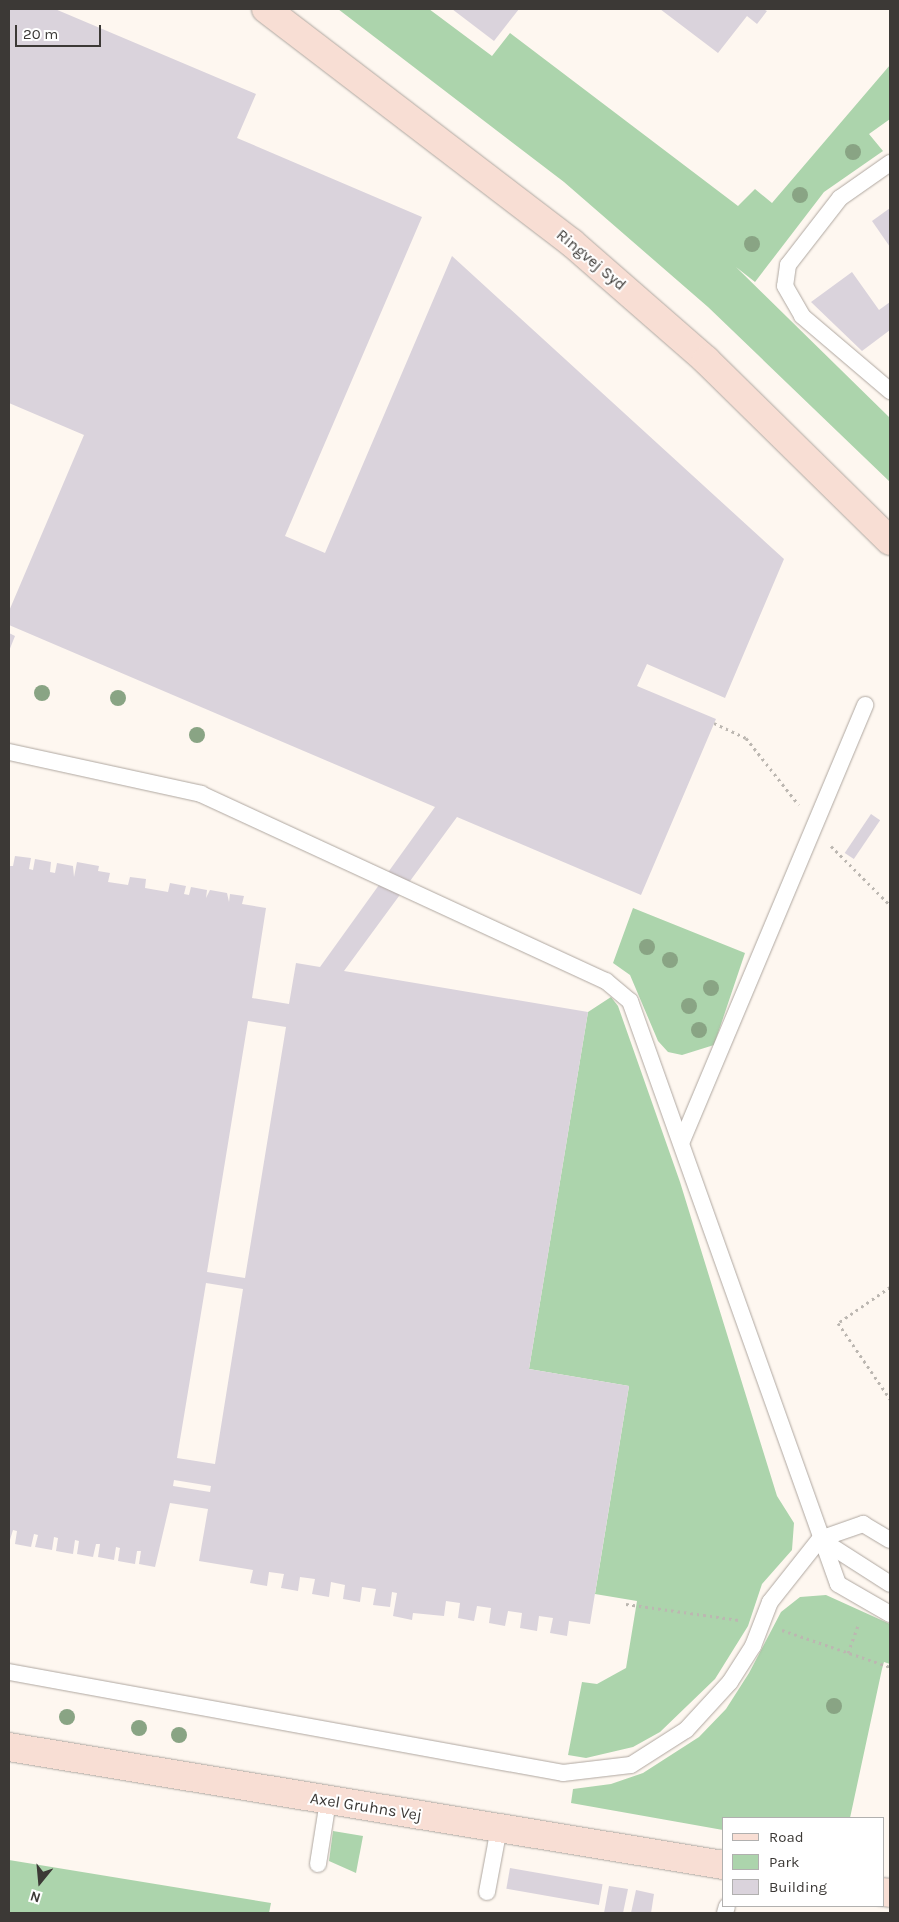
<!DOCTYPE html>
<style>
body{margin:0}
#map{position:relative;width:899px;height:1922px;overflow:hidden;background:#fef7f0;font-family:Karla,sans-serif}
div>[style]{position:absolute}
.green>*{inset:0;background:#acd4ac}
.building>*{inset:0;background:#dad3dc;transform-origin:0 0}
.path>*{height:3px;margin-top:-1.5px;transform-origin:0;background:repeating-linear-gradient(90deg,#bcb7b1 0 2.5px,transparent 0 6.5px)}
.roads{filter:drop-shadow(0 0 1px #afa7a0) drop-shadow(0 0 1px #afa7a0)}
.lane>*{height:16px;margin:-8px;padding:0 8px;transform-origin:8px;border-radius:8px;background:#fff}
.secondary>*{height:28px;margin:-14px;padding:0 14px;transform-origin:14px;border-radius:14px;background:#f8ded4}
.trees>*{width:16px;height:16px;margin:-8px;border-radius:50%;background:#89a484}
span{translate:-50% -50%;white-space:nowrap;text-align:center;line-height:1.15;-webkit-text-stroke:4px #fff;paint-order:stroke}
.street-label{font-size:16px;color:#3c3936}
.frame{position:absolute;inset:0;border:10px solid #3c3936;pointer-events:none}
.legend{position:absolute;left:722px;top:1817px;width:162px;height:90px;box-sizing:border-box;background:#fff;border:1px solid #b1b0af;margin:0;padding:6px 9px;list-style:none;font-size:15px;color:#3c3936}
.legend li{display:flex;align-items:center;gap:10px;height:25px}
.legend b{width:25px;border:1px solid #b1b0af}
.north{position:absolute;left:15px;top:1857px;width:50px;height:50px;-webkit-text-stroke:4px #fff;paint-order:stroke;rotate:197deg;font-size:14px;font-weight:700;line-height:20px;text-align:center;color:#3c3936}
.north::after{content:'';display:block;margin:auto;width:18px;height:22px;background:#3c3936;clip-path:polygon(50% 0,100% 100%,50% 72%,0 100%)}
.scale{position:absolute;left:15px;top:25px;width:86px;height:22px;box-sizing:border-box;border:2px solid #3c3936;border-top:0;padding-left:6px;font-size:15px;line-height:18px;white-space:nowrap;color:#3c3936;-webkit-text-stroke:4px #fff;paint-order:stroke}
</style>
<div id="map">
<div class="green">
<div style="clip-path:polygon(338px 9px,429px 9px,492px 56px,510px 33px,738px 206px,755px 189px,772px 203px,890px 65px,890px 119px,869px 134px,883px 151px,824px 192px,755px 282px,736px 267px,890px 418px,890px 482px,708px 307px,564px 182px)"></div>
<div style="clip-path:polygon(633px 908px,745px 953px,714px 1045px,682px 1055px,668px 1052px,658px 1041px,630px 975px,613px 963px)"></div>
<div style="clip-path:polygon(611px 997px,618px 1006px,680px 1182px,777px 1496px,794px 1523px,792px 1550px,762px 1584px,748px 1626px,715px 1679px,660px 1732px,633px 1747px,586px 1758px,568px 1755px,582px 1682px,597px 1684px,626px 1668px,637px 1601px,595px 1594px,629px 1386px,529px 1369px,588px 1012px)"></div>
<div style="clip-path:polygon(826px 1595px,890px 1624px,890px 1664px,884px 1662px,882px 1669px,850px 1818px,723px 1818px,723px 1830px,571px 1803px,573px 1789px,611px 1784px,643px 1773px,699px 1737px,726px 1709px,749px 1673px,781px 1612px,800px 1597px)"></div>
<div style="clip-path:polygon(333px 1831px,363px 1836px,356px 1873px,329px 1861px)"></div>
<div style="clip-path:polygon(9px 1860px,271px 1903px,269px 1913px,9px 1913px)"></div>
</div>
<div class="building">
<div style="clip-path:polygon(evenodd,9px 9px,55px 9px,256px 94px,237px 138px,422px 217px,285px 536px,325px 553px,452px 256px,784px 559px,725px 698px,647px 664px,637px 686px,716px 719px,641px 895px,457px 817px,344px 971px,588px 1012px,529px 1369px,629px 1386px,590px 1624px,569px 1621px,567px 1636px,550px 1633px,553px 1618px,539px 1616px,537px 1631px,520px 1628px,522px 1613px,508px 1611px,505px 1626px,489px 1623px,491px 1608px,477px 1606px,474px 1621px,458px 1618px,460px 1603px,446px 1601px,444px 1616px,413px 1613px,412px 1620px,393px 1616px,397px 1593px,392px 1592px,390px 1607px,373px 1605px,376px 1589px,362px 1587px,360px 1602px,343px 1599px,345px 1585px,331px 1582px,329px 1597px,312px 1594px,315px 1579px,300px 1577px,298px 1591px,281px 1588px,284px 1574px,269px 1572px,267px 1586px,250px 1583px,253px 1570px,199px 1561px,208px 1509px,170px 1503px,155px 1567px,139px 1564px,141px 1551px,137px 1551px,135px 1564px,118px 1561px,120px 1548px,116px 1547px,114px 1560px,98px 1557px,100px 1544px,96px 1544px,93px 1557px,77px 1554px,79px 1541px,75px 1540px,73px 1554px,56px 1551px,58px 1538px,54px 1537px,52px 1550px,35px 1547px,38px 1535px,34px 1534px,31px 1547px,15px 1544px,17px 1531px,13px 1530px,9px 1543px,9px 866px,13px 866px,15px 856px,31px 858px,29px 869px,33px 870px,35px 859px,51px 862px,50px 872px,55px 873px,57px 863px,73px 866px,74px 877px,77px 862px,99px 866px,98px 871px,110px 873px,108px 882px,128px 885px,130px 877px,146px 879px,145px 888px,168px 892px,170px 883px,186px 886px,184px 894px,189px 895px,191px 887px,207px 890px,206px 898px,210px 890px,227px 893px,229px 902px,230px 894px,244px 896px,242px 904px,266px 908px,252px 998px,289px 1004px,296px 963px,320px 967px,435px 807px,9px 625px,9px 611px,84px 435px,9px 403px,9px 9px,248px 1021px,286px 1027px,245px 1278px,207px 1272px,248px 1021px,9px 9px,206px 1283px,243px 1289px,215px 1464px,177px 1458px,206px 1283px,9px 9px,174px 1480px,211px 1486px,210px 1492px,173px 1486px,174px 1480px)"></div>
<div style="clip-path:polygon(452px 9px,519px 9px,494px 41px)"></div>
<div style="clip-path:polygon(660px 9px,763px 9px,767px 11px,757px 24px,747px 16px,718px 53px)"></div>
<div style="clip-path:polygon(890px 208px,890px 247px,872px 221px)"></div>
<div style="clip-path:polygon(852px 272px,879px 310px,890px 302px,890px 330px,862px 351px,811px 302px)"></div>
<div style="clip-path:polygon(9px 633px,15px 636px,9px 651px)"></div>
<div style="left:871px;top:814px;width:11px;height:47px;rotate:34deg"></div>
<div style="left:510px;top:1868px;width:94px;height:21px;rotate:10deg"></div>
<div style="clip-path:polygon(609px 1886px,628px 1889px,623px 1913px,604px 1913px)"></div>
<div style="clip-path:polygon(636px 1890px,654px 1894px,651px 1913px,631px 1913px)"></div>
</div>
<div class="path">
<div style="left:714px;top:723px;width:35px;rotate:25deg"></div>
<div style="left:746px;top:738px;width:85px;rotate:51.7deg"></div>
<div style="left:831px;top:846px;width:83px;rotate:45deg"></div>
<div style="left:890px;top:1287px;width:63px;rotate:145.3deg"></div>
<div style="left:838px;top:1323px;width:92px;rotate:55.6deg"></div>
<div style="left:626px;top:1604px;width:114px;rotate:8.1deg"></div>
<div style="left:782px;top:1630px;width:114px;rotate:18.9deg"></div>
<div style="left:848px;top:1653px;width:32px;rotate:-70deg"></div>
</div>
<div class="roads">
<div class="lane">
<div style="left:890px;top:163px;width:61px;rotate:145deg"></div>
<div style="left:840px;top:198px;width:85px;rotate:127.8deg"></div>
<div style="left:788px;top:265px;width:21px;rotate:98deg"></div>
<div style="left:785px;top:286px;width:34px;rotate:60deg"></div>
<div style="left:802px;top:316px;width:116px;rotate:40.4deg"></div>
<div style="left:9px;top:752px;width:197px;rotate:12.3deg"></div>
<div style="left:201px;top:794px;width:446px;rotate:24.8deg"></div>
<div style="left:606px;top:981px;width:31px;rotate:40deg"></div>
<div style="left:630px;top:1001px;width:619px;rotate:70.36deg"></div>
<div style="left:838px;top:1584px;width:60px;rotate:30deg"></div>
<div style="left:682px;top:1141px;width:473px;rotate:-67.2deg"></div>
<div style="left:820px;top:1539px;width:83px;rotate:32.7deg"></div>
<div style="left:9px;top:1672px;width:563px;rotate:10.33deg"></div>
<div style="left:563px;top:1773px;width:68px;rotate:-6.7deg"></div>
<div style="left:631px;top:1765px;width:65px;rotate:-32.5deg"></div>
<div style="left:686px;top:1730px;width:65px;rotate:-47.5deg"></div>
<div style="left:730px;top:1682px;width:43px;rotate:-57.4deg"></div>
<div style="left:753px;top:1646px;width:47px;rotate:-68.9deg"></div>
<div style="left:770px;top:1602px;width:80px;rotate:-51.6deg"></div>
<div style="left:820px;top:1539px;width:46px;rotate:-19.2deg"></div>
<div style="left:863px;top:1524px;width:31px;rotate:31deg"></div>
<div style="left:318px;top:1864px;width:64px;rotate:-81deg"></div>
<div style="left:487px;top:1892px;width:65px;rotate:-79.4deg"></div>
<div style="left:725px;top:1913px;width:7px;rotate:-74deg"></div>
</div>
<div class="secondary">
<div style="left:266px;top:9px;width:385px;rotate:37.4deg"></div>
<div style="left:572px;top:243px;width:178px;rotate:41.1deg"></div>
<div style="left:706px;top:360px;width:258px;rotate:44.5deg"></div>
<div style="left:9px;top:1747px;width:724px;rotate:9.38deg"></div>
<div style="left:883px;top:1892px;width:7px;rotate:8deg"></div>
</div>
</div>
<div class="trees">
<div style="left:853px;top:152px"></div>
<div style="left:800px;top:195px"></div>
<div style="left:752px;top:244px"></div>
<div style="left:42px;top:693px"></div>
<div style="left:118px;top:698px"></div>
<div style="left:197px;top:735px"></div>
<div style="left:647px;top:947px"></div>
<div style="left:670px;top:960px"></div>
<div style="left:711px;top:988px"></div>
<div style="left:689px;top:1006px"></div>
<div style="left:699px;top:1030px"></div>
<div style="left:834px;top:1706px"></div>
<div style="left:67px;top:1717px"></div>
<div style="left:139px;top:1728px"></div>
<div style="left:179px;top:1735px"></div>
</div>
<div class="street-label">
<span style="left:591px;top:260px;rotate:40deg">Ringvej Syd</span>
<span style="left:366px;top:1807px;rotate:9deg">Axel Gruhns Vej</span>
</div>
<div class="frame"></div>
<ul class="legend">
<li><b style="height:6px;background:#f8ded4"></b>Road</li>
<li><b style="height:14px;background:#acd4ac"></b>Park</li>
<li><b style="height:14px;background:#dad3dc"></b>Building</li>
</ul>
<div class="north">N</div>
<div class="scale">20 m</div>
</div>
